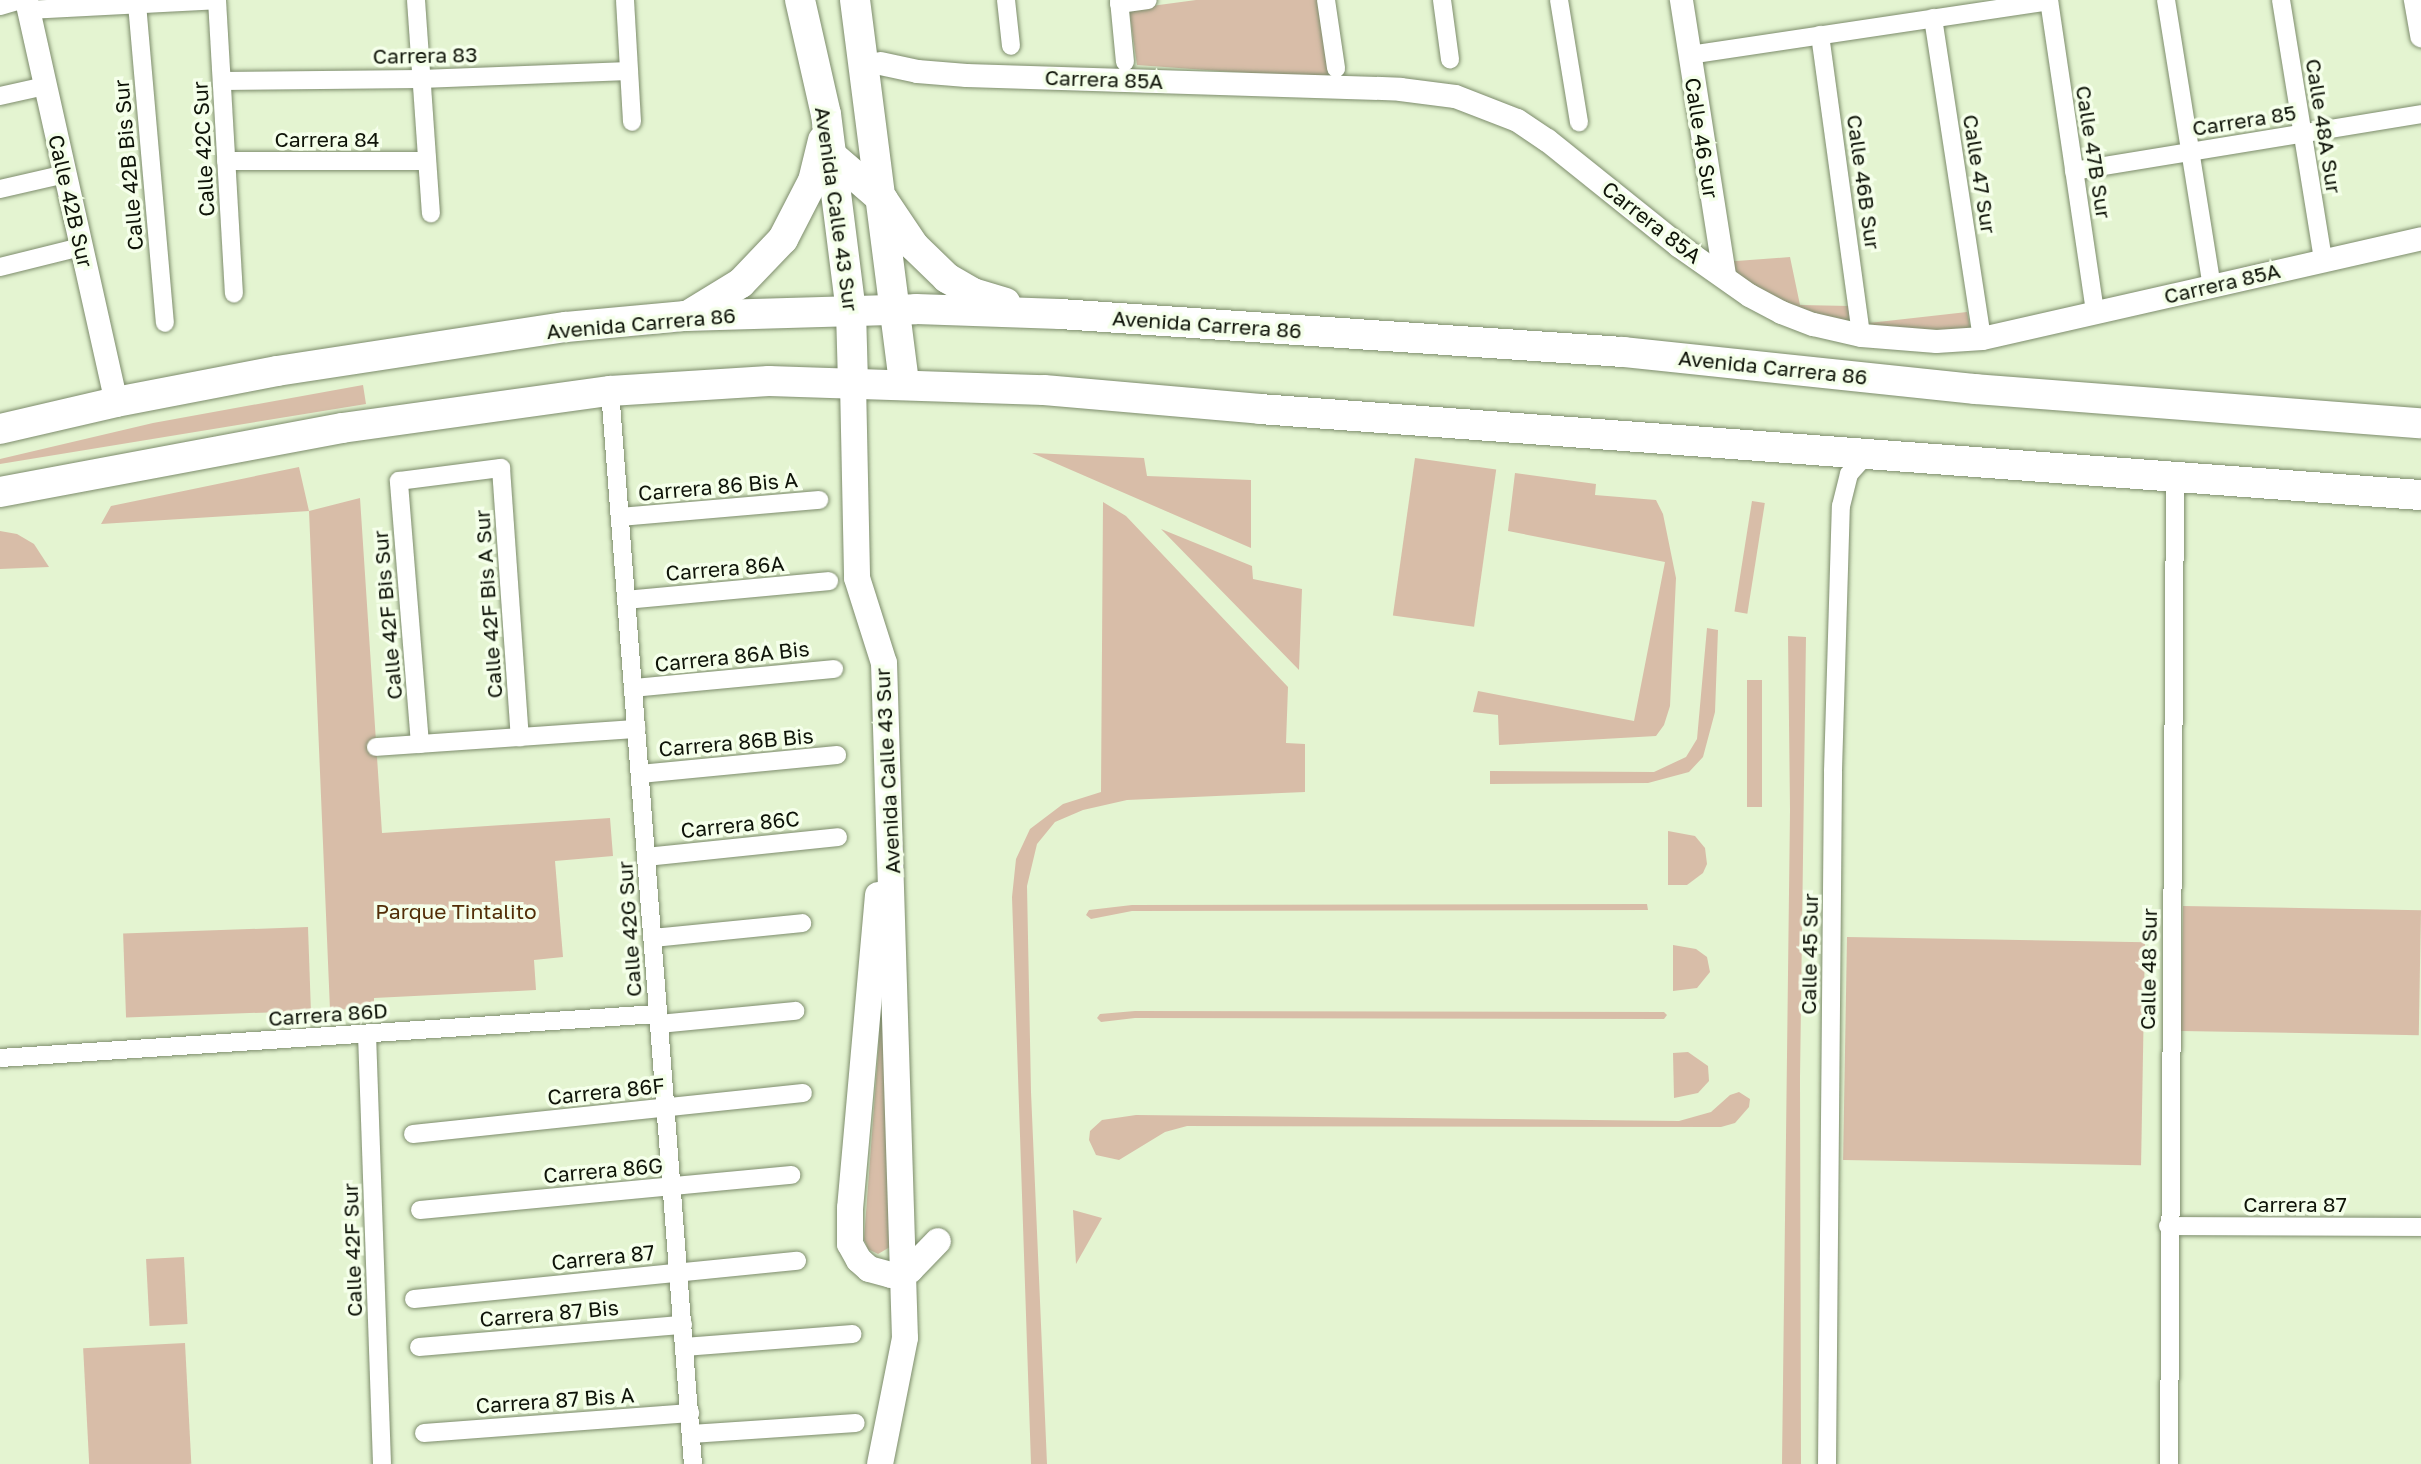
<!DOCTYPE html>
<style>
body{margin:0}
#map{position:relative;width:2421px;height:1464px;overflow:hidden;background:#e4f4d1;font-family:"Golos Text",sans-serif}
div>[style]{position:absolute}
.green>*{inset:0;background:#d8bda8;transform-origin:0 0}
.roads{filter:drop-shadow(0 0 2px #7d8c6c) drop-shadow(0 0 2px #7d8c6c)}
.minor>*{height:18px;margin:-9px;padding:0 9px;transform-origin:9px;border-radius:9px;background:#fff}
.tertiary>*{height:23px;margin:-11.5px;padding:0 11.5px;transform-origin:11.5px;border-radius:11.5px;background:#fff}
.secondary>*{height:26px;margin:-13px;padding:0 13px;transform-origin:13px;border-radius:13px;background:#fff}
.primary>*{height:30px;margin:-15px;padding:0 15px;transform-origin:15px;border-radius:15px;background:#fff}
span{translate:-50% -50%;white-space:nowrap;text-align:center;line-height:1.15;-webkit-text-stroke:7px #f5ffea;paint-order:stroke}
.street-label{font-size:21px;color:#0e1308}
.park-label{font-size:21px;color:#522d07}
</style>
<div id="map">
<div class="green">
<div style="clip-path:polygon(1196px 0,1319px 0,1332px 79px,1137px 65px,1129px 9px)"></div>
<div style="clip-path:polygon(1790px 257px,1800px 305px,1850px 306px,1853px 324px,1819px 318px,1753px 289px,1723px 262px)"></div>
<div style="clip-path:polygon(1967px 312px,1971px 331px,1881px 328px,1869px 323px)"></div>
<div style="clip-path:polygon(363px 385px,366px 404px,0 464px,0 459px,153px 423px)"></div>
<div style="clip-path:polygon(1032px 453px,1144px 458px,1147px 476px,1251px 480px,1251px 548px)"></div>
<div style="left:1415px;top:458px;width:82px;height:159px;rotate:8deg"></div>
<div style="clip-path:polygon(299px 467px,309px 511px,360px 498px,382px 833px,610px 818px,613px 856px,555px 861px,563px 957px,534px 960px,536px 990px,374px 998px,374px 1008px,330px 1010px,309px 511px,101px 524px,111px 506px)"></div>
<div style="clip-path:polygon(1515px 473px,1596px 484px,1595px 495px,1656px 500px,1663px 514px,1676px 578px,1670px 706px,1664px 725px,1656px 736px,1499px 745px,1498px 715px,1473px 712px,1478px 691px,1634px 721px,1665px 562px,1508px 531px)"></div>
<div style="left:1752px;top:501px;width:13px;height:112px;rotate:9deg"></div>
<div style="clip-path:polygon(1103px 502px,1126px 516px,1288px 687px,1286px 743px,1305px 744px,1305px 792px,1127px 800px,1083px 810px,1055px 822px,1037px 844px,1027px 886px,1031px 1092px,1047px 1464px,1031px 1464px,1012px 897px,1016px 859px,1030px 829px,1063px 804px,1101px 792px)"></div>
<div style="clip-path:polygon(1161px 529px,1252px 566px,1253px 579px,1302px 589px,1299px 670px)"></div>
<div style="clip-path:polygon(0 531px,17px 534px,34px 544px,49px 567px,0 569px)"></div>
<div style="clip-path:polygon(1707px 628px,1718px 630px,1715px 712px,1703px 757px,1689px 772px,1648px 783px,1490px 784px,1490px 771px,1654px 772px,1686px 757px,1697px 739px)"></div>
<div style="clip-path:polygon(1788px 636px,1806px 637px,1800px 1078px,1801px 1464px,1782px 1464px,1790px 810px)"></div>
<div style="left:1747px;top:680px;width:15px;height:127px"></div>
<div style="clip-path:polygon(1668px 831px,1695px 836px,1705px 848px,1707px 864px,1703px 873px,1687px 885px,1668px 885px)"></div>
<div style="clip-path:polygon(1647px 904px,1648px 910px,1132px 911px,1091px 919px,1086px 915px,1089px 910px,1132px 905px)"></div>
<div style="left:2183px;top:906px;width:238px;height:125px;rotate:1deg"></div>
<div style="left:308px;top:927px;width:84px;height:185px;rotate:88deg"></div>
<div style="left:1847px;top:937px;width:298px;height:223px;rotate:1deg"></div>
<div style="clip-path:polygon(1673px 945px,1696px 949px,1707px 957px,1710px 972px,1697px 988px,1673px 991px)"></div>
<div style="clip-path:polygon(882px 1002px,890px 1247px,878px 1254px,868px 1249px,864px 1239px)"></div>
<div style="clip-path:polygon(1135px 1011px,1664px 1012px,1667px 1015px,1664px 1019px,1135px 1018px,1101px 1022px,1097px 1018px,1100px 1014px)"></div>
<div style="clip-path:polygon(1688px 1052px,1708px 1066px,1709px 1081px,1698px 1093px,1674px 1098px,1673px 1053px)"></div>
<div style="clip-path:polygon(1739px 1092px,1750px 1099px,1749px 1107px,1735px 1123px,1721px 1127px,1187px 1126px,1165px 1132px,1119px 1160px,1096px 1155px,1089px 1140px,1090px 1131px,1102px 1120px,1136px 1115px,1679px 1121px,1711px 1112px,1730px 1095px)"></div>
<div style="clip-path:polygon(1073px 1210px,1102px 1218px,1076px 1264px)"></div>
<div style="left:184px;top:1257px;width:67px;height:38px;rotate:87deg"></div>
<div style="left:185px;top:1343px;width:121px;height:102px;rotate:87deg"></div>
</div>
<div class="roads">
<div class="minor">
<div style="left:217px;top:0;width:294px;rotate:86.7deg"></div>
<div style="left:416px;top:0;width:214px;rotate:86deg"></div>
<div style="left:625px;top:0;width:122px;rotate:86.7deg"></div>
<div style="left:1006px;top:0;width:46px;rotate:83.8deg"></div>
<div style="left:1119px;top:0;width:62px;rotate:84.5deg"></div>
<div style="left:1326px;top:0;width:69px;rotate:81.6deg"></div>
<div style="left:1442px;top:0;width:60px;rotate:82.3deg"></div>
<div style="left:1559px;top:0;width:124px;rotate:80.7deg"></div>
<div style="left:2049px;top:0;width:314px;rotate:81.6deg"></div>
<div style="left:2166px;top:0;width:290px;rotate:80.9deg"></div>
<div style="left:2281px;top:0;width:262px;rotate:80.8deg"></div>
<div style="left:137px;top:4px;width:320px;rotate:85deg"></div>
<div style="left:1119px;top:4px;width:29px;rotate:-8deg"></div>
<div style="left:0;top:6px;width:22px;rotate:-16deg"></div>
<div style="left:28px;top:10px;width:188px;rotate:-3deg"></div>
<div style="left:1933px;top:18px;width:324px;rotate:81.3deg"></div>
<div style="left:1820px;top:35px;width:303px;rotate:82.2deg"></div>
<div style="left:1689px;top:55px;width:364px;rotate:-8.5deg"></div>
<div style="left:222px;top:81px;width:199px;rotate:-0.6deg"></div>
<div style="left:421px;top:79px;width:208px;rotate:-2.2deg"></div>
<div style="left:0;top:96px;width:46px;rotate:-12.5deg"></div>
<div style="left:226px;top:161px;width:201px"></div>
<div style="left:2074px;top:171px;width:352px;rotate:-9.3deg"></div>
<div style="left:0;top:189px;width:67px;rotate:-13deg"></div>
<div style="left:0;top:267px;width:83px;rotate:-13.9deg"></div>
<div style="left:610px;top:391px;width:1076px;rotate:85.58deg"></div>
<div style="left:620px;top:517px;width:200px;rotate:-4.9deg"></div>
<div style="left:626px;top:600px;width:204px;rotate:-5.3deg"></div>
<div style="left:633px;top:688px;width:202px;rotate:-5.4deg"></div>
<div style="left:420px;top:744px;width:264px;rotate:-94.6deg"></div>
<div style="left:399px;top:481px;width:103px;rotate:-7.3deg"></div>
<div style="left:501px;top:468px;width:270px;rotate:86deg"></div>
<div style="left:376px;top:747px;width:261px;rotate:-4deg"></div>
<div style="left:640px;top:774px;width:198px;rotate:-5.5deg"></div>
<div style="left:646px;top:857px;width:193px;rotate:-5.9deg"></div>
<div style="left:653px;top:938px;width:150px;rotate:-5.7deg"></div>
<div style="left:659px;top:1024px;width:137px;rotate:-5.5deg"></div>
<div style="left:367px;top:1034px;width:430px;rotate:88deg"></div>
<div style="left:0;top:1058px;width:659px;rotate:-3.83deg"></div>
<div style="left:413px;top:1134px;width:392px;rotate:-6deg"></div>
<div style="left:420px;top:1210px;width:373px;rotate:-5.4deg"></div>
<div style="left:2168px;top:1226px;width:253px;rotate:0.2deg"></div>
<div style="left:414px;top:1299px;width:385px;rotate:-5.7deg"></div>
<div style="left:419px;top:1347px;width:265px;rotate:-4.8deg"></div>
<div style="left:684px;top:1347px;width:169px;rotate:-4.4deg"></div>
<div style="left:424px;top:1433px;width:267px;rotate:-4.3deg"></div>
<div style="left:691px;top:1434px;width:165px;rotate:-3.8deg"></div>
<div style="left:1827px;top:1464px;width:693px;rotate:-89.5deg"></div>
<div style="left:1833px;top:771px;width:265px;rotate:-88.3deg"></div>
<div style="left:1841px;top:506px;width:33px;rotate:-76deg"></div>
<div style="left:1849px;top:474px;width:28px;rotate:-48deg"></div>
<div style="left:2169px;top:1464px;width:989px;rotate:-89.65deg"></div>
</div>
<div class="tertiary">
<div style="left:26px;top:0;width:412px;rotate:77.4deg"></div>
<div style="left:1681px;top:0;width:278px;rotate:81.1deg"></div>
<div style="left:2415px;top:0;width:36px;rotate:80deg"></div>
<div style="left:880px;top:63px;width:38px;rotate:12deg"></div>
<div style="left:917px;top:71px;width:49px;rotate:4.7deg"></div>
<div style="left:966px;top:75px;width:434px;rotate:1.8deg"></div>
<div style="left:1400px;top:89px;width:55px;rotate:7.3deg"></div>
<div style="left:1455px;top:96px;width:66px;rotate:21.2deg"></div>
<div style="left:1517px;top:120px;width:36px;rotate:34deg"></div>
<div style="left:1547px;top:140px;width:168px;rotate:38.7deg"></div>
<div style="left:1678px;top:245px;width:87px;rotate:35.2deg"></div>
<div style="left:1749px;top:295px;width:36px;rotate:28deg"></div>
<div style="left:1781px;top:312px;width:34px;rotate:21deg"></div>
<div style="left:1813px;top:324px;width:49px;rotate:12.9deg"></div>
<div style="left:1861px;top:335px;width:75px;rotate:4.6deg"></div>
<div style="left:1936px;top:341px;width:46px;rotate:-3.7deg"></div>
<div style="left:1982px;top:338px;width:450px;rotate:-12.8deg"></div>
</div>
<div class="secondary">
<div style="left:853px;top:383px;width:195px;rotate:88.8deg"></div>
<div style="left:857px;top:578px;width:89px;rotate:72.4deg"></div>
<div style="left:884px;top:663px;width:675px;rotate:88.22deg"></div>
<div style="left:905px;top:1338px;width:128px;rotate:101.2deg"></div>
<div style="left:878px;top:895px;width:314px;rotate:95.1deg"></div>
<div style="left:850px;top:1208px;width:36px;rotate:90deg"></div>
<div style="left:850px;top:1244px;width:18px;rotate:61deg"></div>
<div style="left:859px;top:1260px;width:13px;rotate:42deg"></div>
<div style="left:869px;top:1269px;width:23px;rotate:15deg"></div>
<div style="left:891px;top:1275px;width:20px;rotate:-15deg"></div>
<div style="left:910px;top:1270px;width:40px;rotate:-46deg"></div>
</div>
<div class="primary">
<div style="left:800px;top:0;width:117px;rotate:77.2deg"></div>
<div style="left:826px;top:114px;width:199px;rotate:82.8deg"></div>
<div style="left:851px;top:311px;width:72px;rotate:88.4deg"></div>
<div style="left:855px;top:0;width:387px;rotate:82.7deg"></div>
<div style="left:831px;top:155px;width:69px;rotate:40.9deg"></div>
<div style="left:883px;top:200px;width:55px;rotate:56deg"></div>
<div style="left:914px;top:246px;width:46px;rotate:44.1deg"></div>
<div style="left:947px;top:278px;width:30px;rotate:30deg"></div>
<div style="left:973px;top:293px;width:34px;rotate:17deg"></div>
<div style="left:692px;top:313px;width:57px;rotate:-31.5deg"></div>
<div style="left:741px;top:283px;width:61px;rotate:-46.3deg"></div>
<div style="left:783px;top:239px;width:65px;rotate:-62.7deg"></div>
<div style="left:813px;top:181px;width:42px;rotate:-76.3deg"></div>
<div style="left:0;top:429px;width:119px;rotate:-13.1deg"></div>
<div style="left:116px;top:402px;width:164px;rotate:-10.9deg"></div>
<div style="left:277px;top:371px;width:292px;rotate:-8.7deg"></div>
<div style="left:566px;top:327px;width:120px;rotate:-5.3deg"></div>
<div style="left:685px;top:316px;width:231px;rotate:-1.7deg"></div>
<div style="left:916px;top:309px;width:144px;rotate:2deg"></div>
<div style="left:1060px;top:314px;width:564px;rotate:3.86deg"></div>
<div style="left:1623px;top:352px;width:354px;rotate:6deg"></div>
<div style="left:1975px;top:389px;width:447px;rotate:4.4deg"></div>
<div style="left:0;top:492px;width:348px;rotate:-10.6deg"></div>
<div style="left:342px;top:428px;width:271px;rotate:-7.9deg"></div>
<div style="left:610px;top:391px;width:159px;rotate:-3.6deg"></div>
<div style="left:769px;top:381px;width:275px;rotate:1.9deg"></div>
<div style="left:1044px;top:390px;width:217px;rotate:5deg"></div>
<div style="left:1260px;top:409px;width:1164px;rotate:4.24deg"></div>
</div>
</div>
<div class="street-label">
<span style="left:425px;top:55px;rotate:-1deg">Carrera 83</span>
<span style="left:1104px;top:79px;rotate:2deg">Carrera 85A</span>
<span style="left:2244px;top:120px;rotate:-9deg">Carrera 85</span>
<span style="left:2324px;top:126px;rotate:81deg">Calle 48A Sur</span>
<span style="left:1702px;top:138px;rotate:81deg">Calle 46 Sur</span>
<span style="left:327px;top:139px">Carrera 84</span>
<span style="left:203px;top:149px;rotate:-93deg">Calle 42C Sur</span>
<span style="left:2094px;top:152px;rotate:81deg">Calle 47B Sur</span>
<span style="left:128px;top:165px;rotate:-95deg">Calle 42B Bis Sur</span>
<span style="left:1980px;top:174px;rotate:81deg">Calle 47 Sur</span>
<span style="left:1864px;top:182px;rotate:82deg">Calle 46B Sur</span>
<span style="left:71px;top:201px;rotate:77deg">Calle 42B Sur</span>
<span style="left:837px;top:209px;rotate:82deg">Avenida Calle 43 Sur</span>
<span style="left:1652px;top:222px;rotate:38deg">Carrera 85A</span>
<span style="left:2222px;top:283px;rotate:-13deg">Carrera 85A</span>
<span style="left:641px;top:323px;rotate:-5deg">Avenida Carrera 86</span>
<span style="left:1207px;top:324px;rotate:4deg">Avenida Carrera 86</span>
<span style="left:1773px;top:367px;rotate:6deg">Avenida Carrera 86</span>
<span style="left:718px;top:486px;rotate:-5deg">Carrera 86 Bis A</span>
<span style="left:725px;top:568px;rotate:-5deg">Carrera 86A</span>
<span style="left:488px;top:604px;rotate:-94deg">Calle 42F Bis A Sur</span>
<span style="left:387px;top:615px;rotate:-95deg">Calle 42F Bis Sur</span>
<span style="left:732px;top:656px;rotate:-6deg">Carrera 86A Bis</span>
<span style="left:736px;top:742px;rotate:-5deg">Carrera 86B Bis</span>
<span style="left:887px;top:771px;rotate:-93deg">Avenida Calle 43 Sur</span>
<span style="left:740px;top:824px;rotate:-6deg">Carrera 86C</span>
<span style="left:629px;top:929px;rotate:-94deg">Calle 42G Sur</span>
<span style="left:1809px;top:954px;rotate:-89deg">Calle 45 Sur</span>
<span style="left:2148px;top:969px;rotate:-89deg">Calle 48 Sur</span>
<span style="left:328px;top:1014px;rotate:-4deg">Carrera 86D</span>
<span style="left:606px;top:1091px;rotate:-6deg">Carrera 86F</span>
<span style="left:603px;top:1170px;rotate:-5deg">Carrera 86G</span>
<span style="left:2295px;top:1204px">Carrera 87</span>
<span style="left:352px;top:1250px;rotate:-92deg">Calle 42F Sur</span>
<span style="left:603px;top:1257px;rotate:-6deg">Carrera 87</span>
<span style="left:549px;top:1313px;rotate:-5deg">Carrera 87 Bis</span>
<span style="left:555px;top:1400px;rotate:-4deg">Carrera 87 Bis A</span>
</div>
<div class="park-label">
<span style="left:456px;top:911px">Parque Tintalito</span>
</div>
</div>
